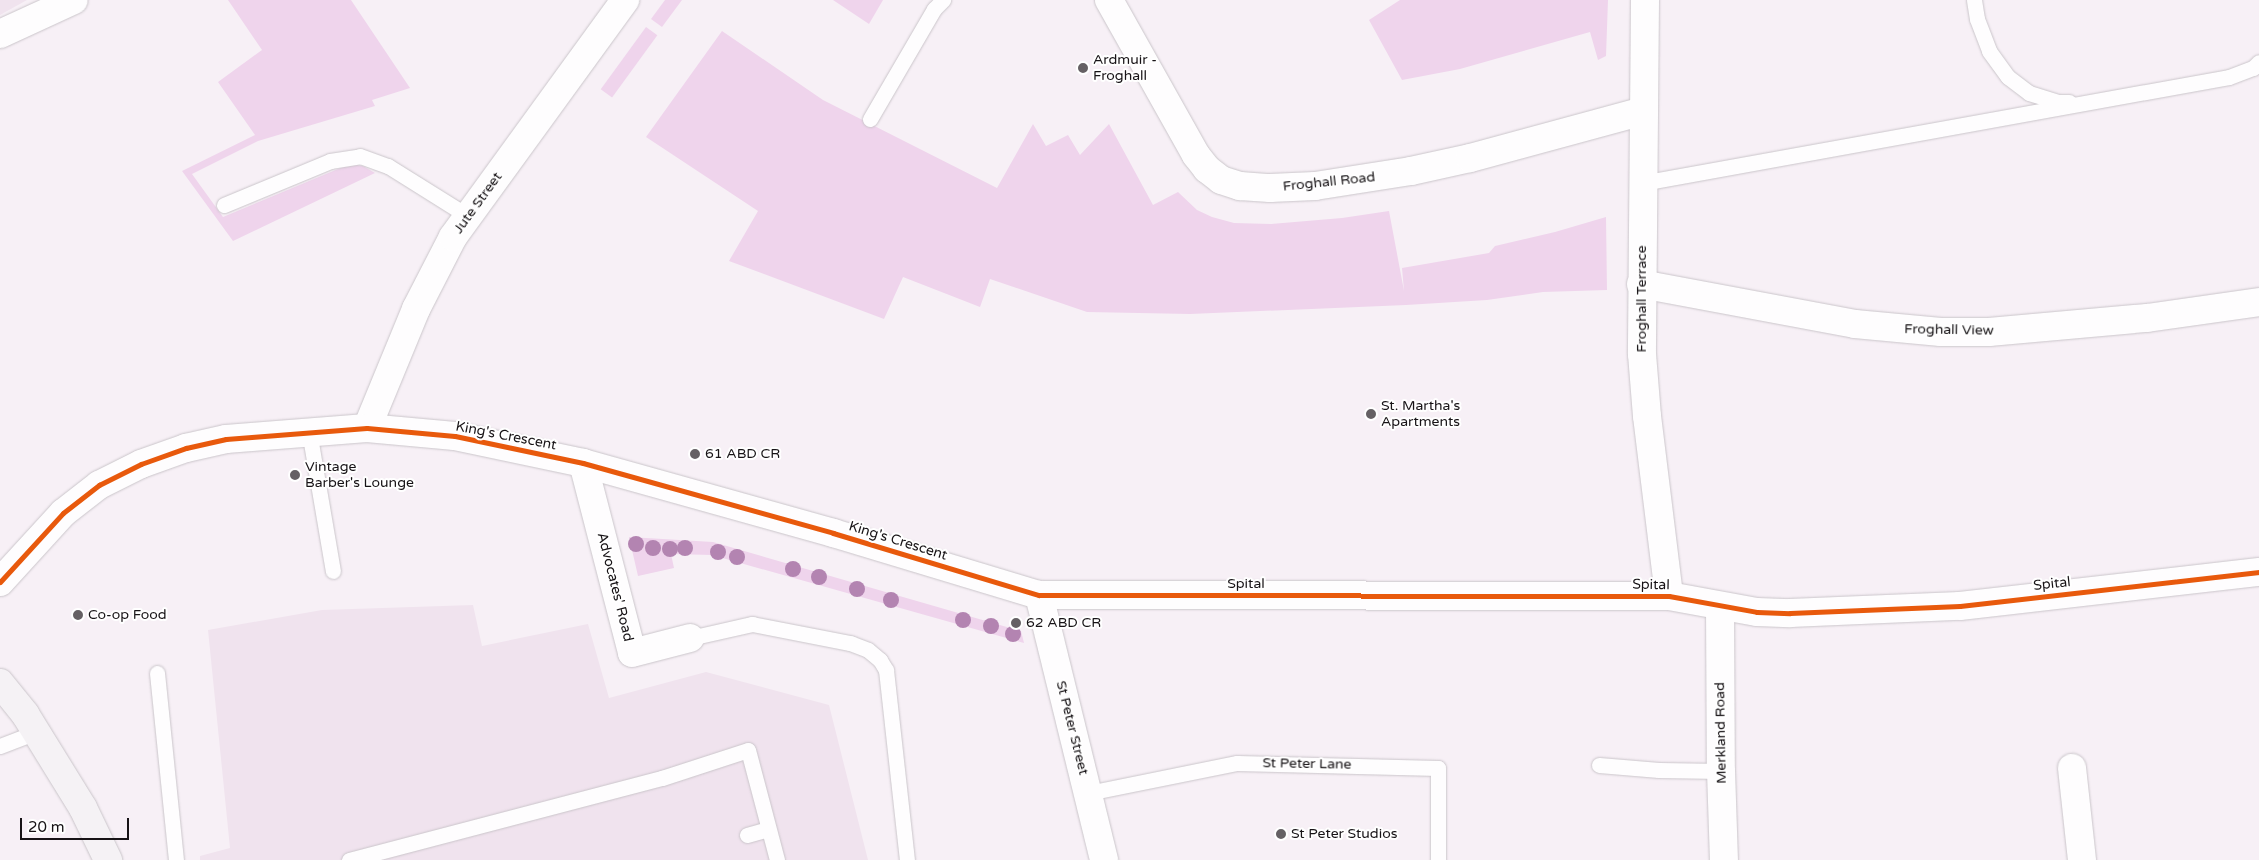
<!DOCTYPE html>
<style>
body{margin:0}
#map{position:relative;width:2259px;height:860px;overflow:hidden;background:#f7f0f6;font-family:"Varela Round",sans-serif}
div>[style]{position:absolute}
.built>*{inset:0;background:#f0e3ee}
.green>*{inset:0;background:#efd4ec;transform-origin:0 0}
.roads{filter:drop-shadow(0 0 1px #cac5ca) drop-shadow(0 0 1px #cac5ca)}
.lane>*{height:15px;margin:-7.5px;padding:0 7.5px;transform-origin:7.5px;border-radius:7.5px;background:#fefdfe}
.street>*{height:28px;margin:-14px;padding:0 14px;transform-origin:14px;border-radius:14px;background:#fefdfe}
.secondary>*{height:28px;margin:-14px;padding:0 14px;transform-origin:14px;border-radius:14px;background:#f5f2f5}
.cycleway>*{height:5px;margin:-2.5px;padding:0 2.5px;transform-origin:2.5px;border-radius:2.5px;background:#e8590c}
.trees>*{width:16px;height:16px;margin:-8px;border-radius:50%;background:#b384b1}
.dots>*{width:14px;height:14px;translate:-50% -50%;box-sizing:border-box;border:2px solid #fff;border-radius:50%}
span{translate:-50% -50%;white-space:nowrap;text-align:center;line-height:1.15;-webkit-text-stroke:4px #fff;paint-order:stroke}
.poi-label{font-size:14px;color:#171316}
.left{translate:0 -50%;text-align:left}
.street-label{font-size:14px;color:#171316}
.scale{position:absolute;left:20px;top:818px;width:109px;height:22px;box-sizing:border-box;border:2px solid #171316;border-top:0;padding-left:6px;font-size:15px;line-height:18px;white-space:nowrap;color:#171316;-webkit-text-stroke:4px #fff;paint-order:stroke}
</style>
<div id="map">
<div class="built">
<div style="clip-path:polygon(0 0,27px 0,0 15px)"></div>
<div style="clip-path:polygon(473px 605px,482px 646px,588px 624px,609px 698px,706px 672px,829px 705px,868px 860px,200px 860px,200px 856px,230px 848px,208px 630px,322px 610px)"></div>
</div>
<div class="green">
<div style="clip-path:polygon(228px 0,351px 0,410px 88px,372px 100px,375px 106px,258px 141px,192px 174px,223px 217px,350px 164px,363px 166px,375px 173px,233px 241px,182px 171px,255px 135px,218px 82px,262px 50px)"></div>
<div style="clip-path:polygon(665px 0,682px 0,662px 27px,651px 19px)"></div>
<div style="clip-path:polygon(833px 0,883px 0,869px 24px)"></div>
<div style="clip-path:polygon(1400px 0,1608px 0,1606px 56px,1598px 60px,1590px 32px,1460px 69px,1402px 80px,1369px 20px)"></div>
<div style="left:646px;top:27px;width:14px;height:77px;rotate:36deg"></div>
<div style="clip-path:polygon(722px 31px,823px 100px,997px 188px,1033px 124px,1046px 146px,1068px 135px,1080px 155px,1109px 124px,1153px 205px,1178px 192px,1197px 210px,1212px 217px,1234px 223px,1271px 224px,1342px 218px,1389px 211px,1404px 291px,1402px 268px,1489px 253px,1495px 246px,1555px 232px,1606px 217px,1607px 290px,1543px 292px,1487px 300px,1406px 305px,1190px 314px,1087px 312px,990px 279px,980px 307px,903px 277px,884px 319px,729px 261px,758px 211px,646px 137px)"></div>
<div style="clip-path:polygon(629px 537px,713px 542px,1021px 631px,1024px 643px,712px 555px,671px 554px,674px 568px,638px 576px)"></div>
</div>
<div class="roads">
<div class="lane">
<div style="left:1974px;top:0;width:19px;rotate:81deg"></div>
<div style="left:1977px;top:19px;width:34px;rotate:69deg"></div>
<div style="left:1989px;top:51px;width:32px;rotate:54deg"></div>
<div style="left:2008px;top:77px;width:26px;rotate:37deg"></div>
<div style="left:2029px;top:93px;width:31px;rotate:17deg"></div>
<div style="left:2059px;top:102px;width:10px"></div>
<div style="left:870px;top:119px;width:127px;rotate:-59.8deg"></div>
<div style="left:934px;top:9px;width:13px;rotate:-45deg"></div>
<div style="left:1642px;top:183px;width:596px;rotate:-10.24deg"></div>
<div style="left:2229px;top:77px;width:26px;rotate:-21deg"></div>
<div style="left:2253px;top:68px;width:8px;rotate:-45deg"></div>
<div style="left:224px;top:205px;width:115px;rotate:-22.5deg"></div>
<div style="left:330px;top:161px;width:30px;rotate:-9deg"></div>
<div style="left:360px;top:156px;width:30px;rotate:20deg"></div>
<div style="left:388px;top:166px;width:94px;rotate:32deg"></div>
<div style="left:309px;top:431px;width:142px;rotate:80.3deg"></div>
<div style="left:690px;top:638px;width:64px;rotate:-12.7deg"></div>
<div style="left:752px;top:624px;width:100px;rotate:11deg"></div>
<div style="left:850px;top:643px;width:19px;rotate:21deg"></div>
<div style="left:868px;top:650px;width:16px;rotate:40deg"></div>
<div style="left:880px;top:660px;width:12px;rotate:59deg"></div>
<div style="left:886px;top:670px;width:191px;rotate:83.7deg"></div>
<div style="left:157px;top:673px;width:188px;rotate:84.2deg"></div>
<div style="left:0;top:746px;width:39px;rotate:-21deg"></div>
<div style="left:1599px;top:765px;width:60px;rotate:4.8deg"></div>
<div style="left:1659px;top:770px;width:62px;rotate:0.9deg"></div>
<div style="left:1088px;top:793px;width:152px;rotate:-11.4deg"></div>
<div style="left:1237px;top:763px;width:201px;rotate:1.4deg"></div>
<div style="left:1438px;top:768px;width:92px;rotate:90deg"></div>
<div style="left:747px;top:835px;width:22px;rotate:-16deg"></div>
<div style="left:349px;top:860px;width:324px;rotate:-14.7deg"></div>
<div style="left:662px;top:778px;width:90px;rotate:-18deg"></div>
<div style="left:748px;top:750px;width:114px;rotate:75.2deg"></div>
</div>
<div class="street">
<div style="left:1109px;top:0;width:178px;rotate:60.7deg"></div>
<div style="left:1196px;top:155px;width:18px;rotate:52deg"></div>
<div style="left:1207px;top:169px;width:18px;rotate:38deg"></div>
<div style="left:1221px;top:180px;width:20px;rotate:18deg"></div>
<div style="left:1240px;top:186px;width:30px;rotate:4deg"></div>
<div style="left:1270px;top:188px;width:45px;rotate:-2.5deg"></div>
<div style="left:1315px;top:186px;width:97px;rotate:-8.9deg"></div>
<div style="left:1411px;top:171px;width:60px;rotate:-12.4deg"></div>
<div style="left:1470px;top:158px;width:179px;rotate:-15.2deg"></div>
<div style="left:1645px;top:0;width:354px;rotate:90.5deg"></div>
<div style="left:1642px;top:354px;width:62px;rotate:85.4deg"></div>
<div style="left:1647px;top:416px;width:181px;rotate:83deg"></div>
<div style="left:0;top:34px;width:81px;rotate:-24.7deg"></div>
<div style="left:1641px;top:284px;width:218px;rotate:10.6deg"></div>
<div style="left:1855px;top:324px;width:86px;rotate:5.3deg"></div>
<div style="left:1941px;top:332px;width:48px"></div>
<div style="left:1989px;top:332px;width:159px;rotate:-5.1deg"></div>
<div style="left:2147px;top:318px;width:113px;rotate:-8.1deg"></div>
<div style="left:367px;top:428px;width:129px;rotate:-67.6deg"></div>
<div style="left:416px;top:309px;width:81px;rotate:-62.8deg"></div>
<div style="left:453px;top:237px;width:293px;rotate:-54deg"></div>
<div style="left:583px;top:463px;width:196px;rotate:75.5deg"></div>
<div style="left:632px;top:653px;width:60px;rotate:-14.5deg"></div>
<div style="left:0;top:582px;width:93px;rotate:-47.6deg"></div>
<div style="left:63px;top:513px;width:46px;rotate:-37.9deg"></div>
<div style="left:99px;top:485px;width:47px;rotate:-26.6deg"></div>
<div style="left:141px;top:464px;width:48px;rotate:-19.6deg"></div>
<div style="left:186px;top:448px;width:41px;rotate:-12.7deg"></div>
<div style="left:226px;top:439px;width:141px;rotate:-4.5deg"></div>
<div style="left:367px;top:428px;width:88px;rotate:5.2deg"></div>
<div style="left:455px;top:436px;width:131px;rotate:11.9deg"></div>
<div style="left:583px;top:463px;width:260px;rotate:15.6deg"></div>
<div style="left:833px;top:533px;width:215px;rotate:16.8deg"></div>
<div style="left:1039px;top:595px;width:630px;rotate:0.09deg"></div>
<div style="left:1669px;top:596px;width:89px;rotate:10.3deg"></div>
<div style="left:1757px;top:612px;width:33px;rotate:2deg"></div>
<div style="left:1790px;top:613px;width:170px;rotate:-2.4deg"></div>
<div style="left:1960px;top:606px;width:301px;rotate:-6.5deg"></div>
<div style="left:1039px;top:595px;width:273px;rotate:76.2deg"></div>
<div style="left:1720px;top:606px;width:165px;rotate:89.7deg"></div>
<div style="left:1721px;top:771px;width:89px;rotate:88.1deg"></div>
<div style="left:2072px;top:768px;width:93px;rotate:83.8deg"></div>
</div>
<div class="secondary">
<div style="left:0;top:683px;width:40px;rotate:51deg"></div>
<div style="left:25px;top:714px;width:110px;rotate:58.3deg"></div>
<div style="left:83px;top:808px;width:58px;rotate:64.3deg"></div>
</div>
</div>
<div class="cycleway">
<div style="left:0;top:582px;width:93px;rotate:-47.6deg"></div>
<div style="left:63px;top:513px;width:46px;rotate:-37.9deg"></div>
<div style="left:99px;top:485px;width:47px;rotate:-26.6deg"></div>
<div style="left:141px;top:464px;width:48px;rotate:-19.6deg"></div>
<div style="left:186px;top:448px;width:41px;rotate:-12.7deg"></div>
<div style="left:226px;top:439px;width:141px;rotate:-4.5deg"></div>
<div style="left:367px;top:428px;width:88px;rotate:5.2deg"></div>
<div style="left:455px;top:436px;width:131px;rotate:11.9deg"></div>
<div style="left:583px;top:463px;width:260px;rotate:15.6deg"></div>
<div style="left:833px;top:533px;width:215px;rotate:16.8deg"></div>
<div style="left:1039px;top:595px;width:630px;rotate:0.09deg"></div>
<div style="left:1669px;top:596px;width:89px;rotate:10.3deg"></div>
<div style="left:1757px;top:612px;width:33px;rotate:2deg"></div>
<div style="left:1790px;top:613px;width:170px;rotate:-2.4deg"></div>
<div style="left:1960px;top:606px;width:301px;rotate:-6.5deg"></div>
</div>
<div class="trees">
<div style="left:636px;top:544px"></div>
<div style="left:653px;top:548px"></div>
<div style="left:685px;top:548px"></div>
<div style="left:670px;top:549px"></div>
<div style="left:718px;top:552px"></div>
<div style="left:737px;top:557px"></div>
<div style="left:793px;top:569px"></div>
<div style="left:819px;top:577px"></div>
<div style="left:857px;top:589px"></div>
<div style="left:891px;top:600px"></div>
<div style="left:963px;top:620px"></div>
<div style="left:991px;top:626px"></div>
<div style="left:1013px;top:634px"></div>
</div>
<div class="dots">
<div style="left:1083px;top:68px;background:#656064"></div>
<div style="left:1371px;top:414px;background:#656064"></div>
<div style="left:695px;top:454px;background:#656064"></div>
<div style="left:295px;top:475px;background:#656064"></div>
<div style="left:78px;top:615px;background:#656064"></div>
<div style="left:1016px;top:623px;background:#656064"></div>
<div style="left:1281px;top:834px;background:#656064"></div>
</div>
<div class="poi-label">
<span class="left" style="left:1093px;top:68px">Ardmuir -<br>Froghall</span>
<span class="left" style="left:1381px;top:414px">St. Martha's<br>Apartments</span>
<span class="left" style="left:705px;top:454px">61 ABD CR</span>
<span class="left" style="left:305px;top:475px">Vintage<br>Barber's Lounge</span>
<span class="left" style="left:88px;top:615px">Co-op Food</span>
<span class="left" style="left:1026px;top:623px">62 ABD CR</span>
<span class="left" style="left:1291px;top:834px">St Peter Studios</span>
</div>
<div class="street-label">
<span style="left:1329px;top:182px;rotate:-6deg">Froghall Road</span>
<span style="left:478px;top:203px;rotate:-54deg">Jute Street</span>
<span style="left:1642px;top:299px;rotate:-90deg">Froghall Terrace</span>
<span style="left:1949px;top:330px;rotate:1deg">Froghall View</span>
<span style="left:506px;top:436px;rotate:11deg">King's Crescent</span>
<span style="left:898px;top:541px;rotate:17deg">King's Crescent</span>
<span style="left:1246px;top:584px">Spital</span>
<span style="left:2052px;top:584px;rotate:-6deg">Spital</span>
<span style="left:1651px;top:585px;rotate:1deg">Spital</span>
<span style="left:615px;top:587px;rotate:76deg">Advocates' Road</span>
<span style="left:1072px;top:728px;rotate:76deg">St Peter Street</span>
<span style="left:1721px;top:733px;rotate:-91deg">Merkland Road</span>
<span style="left:1307px;top:764px;rotate:1deg">St Peter Lane</span>
</div>
<div class="scale">20 m</div>
</div>
